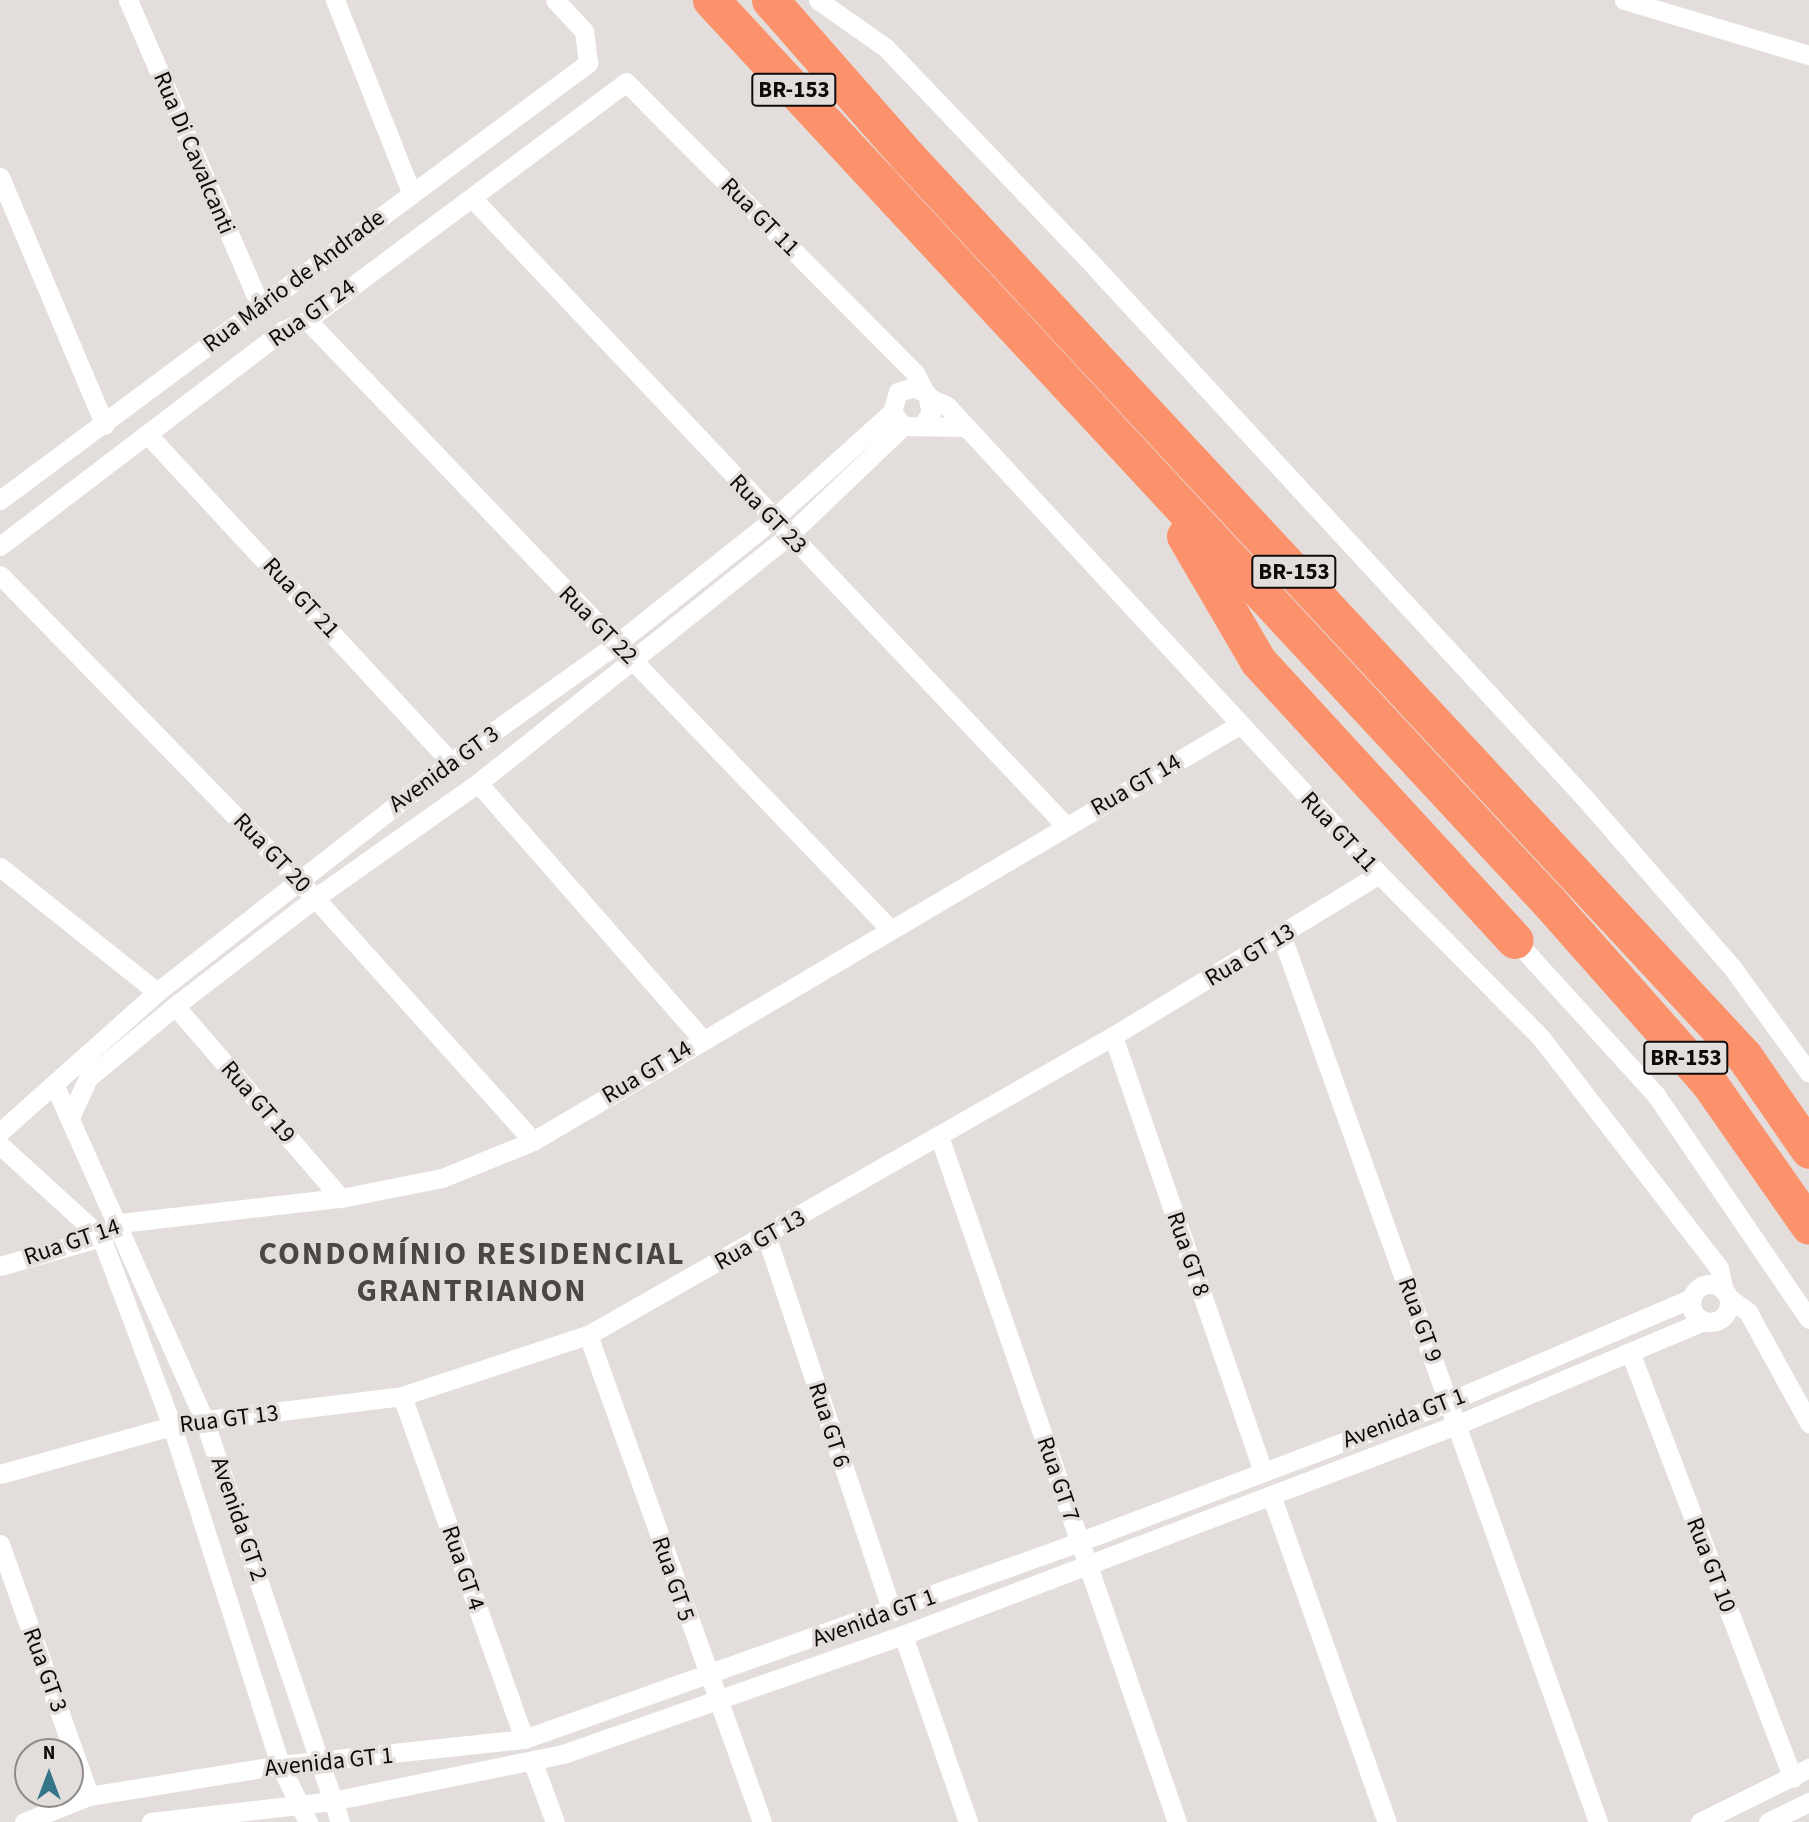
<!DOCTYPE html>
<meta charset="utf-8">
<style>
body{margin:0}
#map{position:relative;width:1809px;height:1822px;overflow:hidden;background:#e3dedc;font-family:"Source Sans 3",sans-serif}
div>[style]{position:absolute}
.street>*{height:19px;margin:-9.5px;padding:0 9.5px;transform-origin:9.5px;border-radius:9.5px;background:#fff}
.street>.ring{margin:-9.5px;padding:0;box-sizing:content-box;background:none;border:19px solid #fff;border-radius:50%}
.highway>*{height:37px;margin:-18.5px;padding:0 18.5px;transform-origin:18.5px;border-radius:18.5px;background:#fc926c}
span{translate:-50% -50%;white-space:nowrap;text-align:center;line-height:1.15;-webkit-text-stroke:7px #e3dedc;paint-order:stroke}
.shield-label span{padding:2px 5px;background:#e3dedc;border:2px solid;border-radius:5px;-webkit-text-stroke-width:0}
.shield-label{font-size:23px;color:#0d0c0b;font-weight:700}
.street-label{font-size:24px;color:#0d0c0b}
.district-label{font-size:32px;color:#4b4746;font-weight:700;letter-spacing:2px}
.north{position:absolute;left:14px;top:1738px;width:70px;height:70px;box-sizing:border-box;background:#e3dedc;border:2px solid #8d8a88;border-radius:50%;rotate:0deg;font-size:19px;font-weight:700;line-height:28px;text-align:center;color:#0d0c0b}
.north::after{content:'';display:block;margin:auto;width:24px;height:32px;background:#347588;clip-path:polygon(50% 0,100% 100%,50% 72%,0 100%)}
</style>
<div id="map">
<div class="street">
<div style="left:128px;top:0;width:332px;rotate:66.6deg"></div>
<div style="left:335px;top:0;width:209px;rotate:68.4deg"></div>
<div style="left:818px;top:0;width:83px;rotate:35.2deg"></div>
<div style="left:886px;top:48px;width:303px;rotate:46.3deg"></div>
<div style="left:1095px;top:267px;width:720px;rotate:47.31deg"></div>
<div style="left:1583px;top:796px;width:230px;rotate:49deg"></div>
<div style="left:1734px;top:970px;width:127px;rotate:53.9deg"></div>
<div style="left:1624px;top:0;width:193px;rotate:16.6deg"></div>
<div style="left:0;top:177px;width:269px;rotate:67.1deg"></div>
<div style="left:473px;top:199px;width:863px;rotate:46.6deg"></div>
<div style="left:307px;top:320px;width:843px;rotate:46.25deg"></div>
<div style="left:930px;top:398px;width:19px;rotate:25deg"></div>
<div style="left:947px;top:406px;width:637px;rotate:47.29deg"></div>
<div style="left:1379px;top:874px;width:232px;rotate:45.3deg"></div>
<div style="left:1542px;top:1039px;width:289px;rotate:52.3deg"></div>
<div style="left:1719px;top:1268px;width:24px;rotate:78deg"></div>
<div style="left:922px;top:425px;width:15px;rotate:-53deg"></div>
<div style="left:931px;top:413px;width:19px;rotate:-102deg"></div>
<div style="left:927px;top:394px;width:14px;rotate:-150deg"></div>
<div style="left:915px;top:387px;width:18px;rotate:164deg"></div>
<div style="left:898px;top:392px;width:21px;rotate:107deg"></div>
<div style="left:892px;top:412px;width:18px;rotate:52deg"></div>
<div style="left:903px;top:426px;width:62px;rotate:0.9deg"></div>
<div style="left:149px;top:436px;width:444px;rotate:47.2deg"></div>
<div style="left:0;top:500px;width:733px;rotate:-36.62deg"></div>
<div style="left:588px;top:63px;width:32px;rotate:-97deg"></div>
<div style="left:584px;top:31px;width:42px;rotate:-133.1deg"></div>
<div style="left:0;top:546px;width:357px;rotate:-37.3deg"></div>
<div style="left:284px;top:330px;width:25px;rotate:-23deg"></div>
<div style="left:307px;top:320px;width:398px;rotate:-36.7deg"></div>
<div style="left:626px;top:82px;width:410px;rotate:45.2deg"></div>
<div style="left:915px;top:373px;width:20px;rotate:63deg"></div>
<div style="left:0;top:575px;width:451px;rotate:45.7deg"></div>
<div style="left:315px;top:898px;width:326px;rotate:48.1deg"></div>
<div style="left:478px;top:783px;width:340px;rotate:48.8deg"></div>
<div style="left:0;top:867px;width:201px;rotate:38.5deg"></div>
<div style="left:1282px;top:937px;width:940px;rotate:70.35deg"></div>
<div style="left:1515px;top:940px;width:210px;rotate:47.7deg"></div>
<div style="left:1656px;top:1095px;width:271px;rotate:55.7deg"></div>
<div style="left:175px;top:1006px;width:254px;rotate:49.2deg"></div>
<div style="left:1113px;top:1036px;width:461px;rotate:71deg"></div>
<div style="left:54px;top:1084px;width:368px;rotate:65.9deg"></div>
<div style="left:204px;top:1420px;width:424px;rotate:71.3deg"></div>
<div style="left:70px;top:1117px;width:43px;rotate:-65.2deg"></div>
<div style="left:88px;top:1078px;width:113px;rotate:-39.6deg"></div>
<div style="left:175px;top:1006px;width:177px;rotate:-37.6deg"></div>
<div style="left:315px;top:898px;width:199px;rotate:-35.2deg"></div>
<div style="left:478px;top:783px;width:199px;rotate:-38.5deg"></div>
<div style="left:634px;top:659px;width:197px;rotate:-38.6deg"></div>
<div style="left:788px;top:536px;width:159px;rotate:-43.7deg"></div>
<div style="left:0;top:1132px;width:210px;rotate:-41.7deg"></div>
<div style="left:157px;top:992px;width:373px;rotate:-38deg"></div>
<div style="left:451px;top:762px;width:201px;rotate:-35.5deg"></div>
<div style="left:615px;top:645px;width:201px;rotate:-38.5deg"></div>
<div style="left:772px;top:520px;width:161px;rotate:-42deg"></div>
<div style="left:939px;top:1136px;width:726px;rotate:70.87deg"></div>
<div style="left:0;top:1145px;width:137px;rotate:42.3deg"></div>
<div style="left:101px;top:1237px;width:202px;rotate:69.4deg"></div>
<div style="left:172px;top:1426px;width:356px;rotate:72.3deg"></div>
<div style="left:280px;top:1765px;width:64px;rotate:63.8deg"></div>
<div style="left:767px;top:1238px;width:394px;rotate:71.5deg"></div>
<div style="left:0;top:1266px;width:105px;rotate:-16deg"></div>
<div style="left:101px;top:1237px;width:24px;rotate:-36deg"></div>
<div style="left:120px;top:1223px;width:222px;rotate:-6.5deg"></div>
<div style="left:341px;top:1198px;width:103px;rotate:-11.2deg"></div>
<div style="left:442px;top:1178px;width:98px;rotate:-22.1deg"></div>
<div style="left:533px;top:1141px;width:819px;rotate:-30.51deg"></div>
<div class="ring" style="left:1691px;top:1284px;width:19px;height:19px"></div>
<div style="left:1729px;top:1298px;width:24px;rotate:36deg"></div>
<div style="left:1748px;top:1312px;width:127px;rotate:61.2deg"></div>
<div style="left:588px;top:1335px;width:517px;rotate:70.34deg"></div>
<div style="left:1630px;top:1352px;width:456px;rotate:69.1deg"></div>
<div style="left:402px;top:1396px;width:364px;rotate:70.4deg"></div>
<div style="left:0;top:1474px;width:190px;rotate:-15.6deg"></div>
<div style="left:183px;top:1423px;width:221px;rotate:-7deg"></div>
<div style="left:402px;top:1396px;width:196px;rotate:-18.2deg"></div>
<div style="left:588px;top:1335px;width:604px;rotate:-29.66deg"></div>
<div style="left:1113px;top:1036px;width:311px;rotate:-31.3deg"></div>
<div style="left:1271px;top:1495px;width:347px;rotate:70.5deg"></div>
<div style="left:0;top:1544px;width:267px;rotate:70.5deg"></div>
<div style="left:903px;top:1635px;width:198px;rotate:70.8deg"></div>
<div style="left:533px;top:1763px;width:63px;rotate:69.6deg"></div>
<div style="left:24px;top:1822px;width:70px;rotate:-21.8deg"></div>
<div style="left:89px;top:1796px;width:193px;rotate:-9.2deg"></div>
<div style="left:280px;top:1765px;width:245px;rotate:-6.1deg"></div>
<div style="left:524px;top:1739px;width:569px;rotate:-19.52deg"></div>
<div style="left:1060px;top:1549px;width:407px;rotate:-20.7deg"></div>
<div style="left:1441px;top:1405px;width:273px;rotate:-23.1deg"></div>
<div style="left:151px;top:1822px;width:182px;rotate:-6.6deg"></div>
<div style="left:332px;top:1801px;width:236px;rotate:-11.5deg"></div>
<div style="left:563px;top:1754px;width:360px;rotate:-19.3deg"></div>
<div style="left:903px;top:1635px;width:597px;rotate:-20.8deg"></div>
<div style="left:1461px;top:1423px;width:264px;rotate:-22.8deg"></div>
<div style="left:1700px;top:1822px;width:122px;rotate:-26.4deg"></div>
<div style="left:1768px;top:1822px;width:46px;rotate:-26deg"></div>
</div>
<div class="highway">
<div style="left:711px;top:0;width:1231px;rotate:47.11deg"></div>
<div style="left:1549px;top:902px;width:242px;rotate:48.5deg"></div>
<div style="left:1709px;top:1083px;width:174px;rotate:55deg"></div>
<div style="left:770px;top:0;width:210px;rotate:48.7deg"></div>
<div style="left:909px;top:158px;width:1226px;rotate:47.08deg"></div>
<div style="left:1744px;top:1056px;width:114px;rotate:55.3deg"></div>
<div style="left:1185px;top:536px;width:145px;rotate:59.7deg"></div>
<div style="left:1258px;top:661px;width:379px;rotate:47.4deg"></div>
</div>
<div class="shield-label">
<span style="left:794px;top:90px">BR-153</span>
<span style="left:1294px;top:572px">BR-153</span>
<span style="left:1686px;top:1058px">BR-153</span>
</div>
<div class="street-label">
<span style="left:194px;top:153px;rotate:67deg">Rua Di Cavalcanti</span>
<span style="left:760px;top:217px;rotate:45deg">Rua GT 11</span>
<span style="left:294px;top:281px;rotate:-37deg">Rua Mário de Andrade</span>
<span style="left:312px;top:313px;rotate:-35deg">Rua GT 24</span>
<span style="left:768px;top:514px;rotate:46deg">Rua GT 23</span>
<span style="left:301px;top:598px;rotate:47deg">Rua GT 21</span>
<span style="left:598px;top:625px;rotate:45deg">Rua GT 22</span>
<span style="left:444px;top:769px;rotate:-36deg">Avenida GT 3</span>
<span style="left:1136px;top:785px;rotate:-30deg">Rua GT 14</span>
<span style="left:1339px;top:832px;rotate:47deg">Rua GT 11</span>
<span style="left:272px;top:853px;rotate:46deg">Rua GT 20</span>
<span style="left:1250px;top:955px;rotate:-31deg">Rua GT 13</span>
<span style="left:647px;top:1072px;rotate:-31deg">Rua GT 14</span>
<span style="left:258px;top:1102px;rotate:49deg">Rua GT 19</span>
<span style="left:760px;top:1240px;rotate:-29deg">Rua GT 13</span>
<span style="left:72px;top:1242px;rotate:-19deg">Rua GT 14</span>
<span style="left:1188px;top:1254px;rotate:71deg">Rua GT 8</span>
<span style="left:1420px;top:1320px;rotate:70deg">Rua GT 9</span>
<span style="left:1404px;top:1418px;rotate:-21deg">Avenida GT 1</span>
<span style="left:229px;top:1419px;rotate:-7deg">Rua GT 13</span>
<span style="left:829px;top:1425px;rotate:72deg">Rua GT 6</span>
<span style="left:1058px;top:1479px;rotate:71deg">Rua GT 7</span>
<span style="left:239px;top:1519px;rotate:71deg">Avenida GT 2</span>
<span style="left:1711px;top:1565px;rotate:69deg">Rua GT 10</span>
<span style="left:463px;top:1568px;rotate:71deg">Rua GT 4</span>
<span style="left:673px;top:1579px;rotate:71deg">Rua GT 5</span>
<span style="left:874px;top:1618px;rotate:-20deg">Avenida GT 1</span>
<span style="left:45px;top:1670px;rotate:70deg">Rua GT 3</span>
<span style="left:329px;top:1762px;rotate:-6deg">Avenida GT 1</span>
</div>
<div class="district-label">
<span style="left:472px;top:1273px">CONDOMÍNIO RESIDENCIAL<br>GRANTRIANON</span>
</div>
<div class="north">N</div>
</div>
